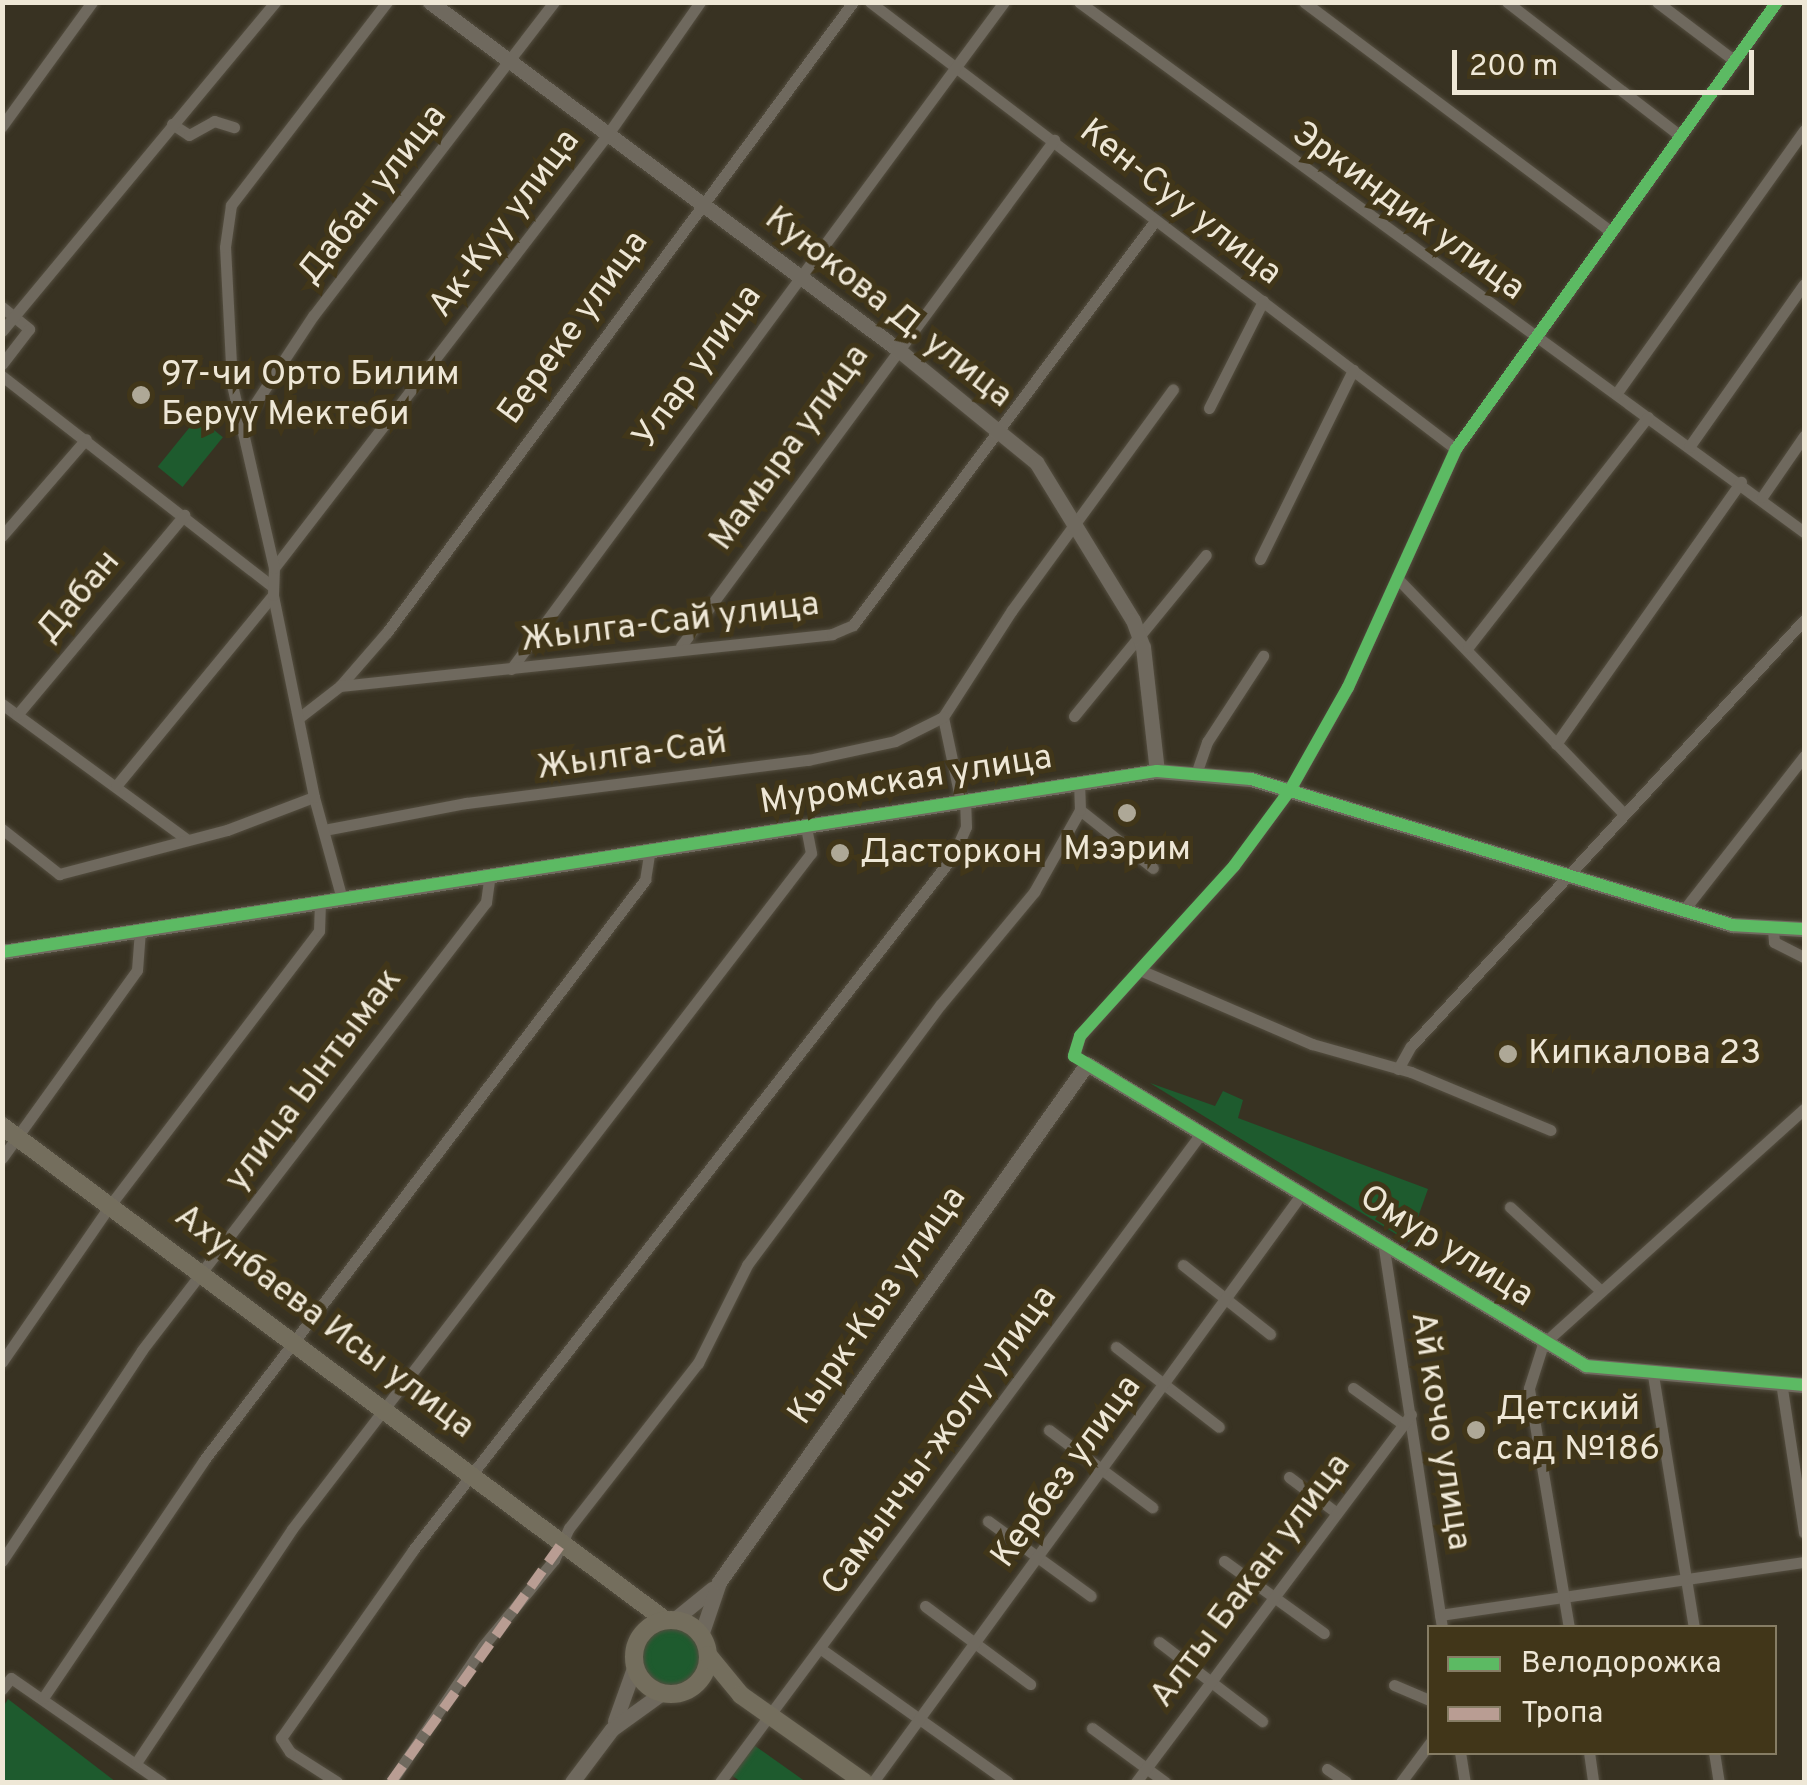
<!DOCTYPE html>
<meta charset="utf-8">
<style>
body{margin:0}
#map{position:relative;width:1807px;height:1785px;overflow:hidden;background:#383222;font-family:Overpass,sans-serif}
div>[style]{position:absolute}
.green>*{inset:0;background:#1e5b2e;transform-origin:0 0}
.round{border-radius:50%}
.roads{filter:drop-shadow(0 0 2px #544e40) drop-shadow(0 0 2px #544e40)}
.street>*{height:11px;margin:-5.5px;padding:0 5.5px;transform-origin:5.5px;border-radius:5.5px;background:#6f695e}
.secondary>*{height:15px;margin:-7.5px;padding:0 7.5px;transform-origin:7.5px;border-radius:7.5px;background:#6f695e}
.primary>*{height:18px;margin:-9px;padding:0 9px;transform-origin:9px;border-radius:9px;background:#746e5d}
.primary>.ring{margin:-9px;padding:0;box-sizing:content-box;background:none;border:18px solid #746e5d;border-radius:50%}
.quiet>*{height:10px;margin-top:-5px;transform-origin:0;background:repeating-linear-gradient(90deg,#b99d93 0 20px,transparent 0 30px)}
.cycleway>*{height:12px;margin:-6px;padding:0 6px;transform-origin:6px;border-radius:6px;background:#5cba63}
.dots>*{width:28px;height:28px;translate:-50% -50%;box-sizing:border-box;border:5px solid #413619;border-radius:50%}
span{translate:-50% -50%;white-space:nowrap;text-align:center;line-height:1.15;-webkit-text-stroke:10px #413619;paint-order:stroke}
.street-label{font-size:35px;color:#eee7d6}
.poi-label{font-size:35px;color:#eee7d6}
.left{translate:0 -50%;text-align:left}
.frame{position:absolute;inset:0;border:5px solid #eee7d6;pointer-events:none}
.legend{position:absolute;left:1427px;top:1625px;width:350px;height:130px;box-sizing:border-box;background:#413619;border:2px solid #867d65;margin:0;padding:12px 18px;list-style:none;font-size:30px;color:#eee7d6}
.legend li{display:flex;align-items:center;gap:20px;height:50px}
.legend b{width:50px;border:2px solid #867d65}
.scale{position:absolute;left:1452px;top:50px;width:302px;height:45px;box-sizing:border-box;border:5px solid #eee7d6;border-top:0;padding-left:12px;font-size:30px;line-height:35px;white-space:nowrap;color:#eee7d6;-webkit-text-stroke:8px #413619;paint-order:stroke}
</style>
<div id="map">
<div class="green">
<div style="left:198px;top:417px;width:32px;height:64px;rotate:39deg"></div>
<div style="clip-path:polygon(1150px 1083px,1215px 1106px,1223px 1091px,1243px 1100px,1238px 1118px,1428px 1189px,1409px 1242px)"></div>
<div class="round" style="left:641px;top:1627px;width:60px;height:60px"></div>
<div style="clip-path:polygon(8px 1699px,116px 1782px,3px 1782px,3px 1707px)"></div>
<div style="clip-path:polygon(751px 1743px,806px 1782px,741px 1782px,730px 1774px)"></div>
</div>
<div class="roads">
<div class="street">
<div style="left:870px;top:2px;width:737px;rotate:37.34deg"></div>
<div style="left:1079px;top:2px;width:898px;rotate:36.17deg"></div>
<div style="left:1304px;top:2px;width:381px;rotate:36.8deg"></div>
<div style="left:1507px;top:2px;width:217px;rotate:37.7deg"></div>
<div style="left:1657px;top:2px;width:98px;rotate:37.1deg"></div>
<div style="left:172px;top:124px;width:20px;rotate:33deg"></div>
<div style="left:189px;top:135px;width:29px;rotate:-29deg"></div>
<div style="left:214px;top:121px;width:21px;rotate:17deg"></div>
<div style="left:2px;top:126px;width:153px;rotate:-54deg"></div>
<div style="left:2px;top:307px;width:35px;rotate:39deg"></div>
<div style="left:29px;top:329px;width:44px;rotate:127.6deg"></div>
<div style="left:2px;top:331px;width:428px;rotate:-50.3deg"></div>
<div style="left:2px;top:376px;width:343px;rotate:37.9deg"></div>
<div style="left:1616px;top:394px;width:324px;rotate:-54.5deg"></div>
<div style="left:1209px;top:408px;width:120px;rotate:-63.2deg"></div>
<div style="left:241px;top:425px;width:131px;rotate:-56.6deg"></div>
<div style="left:313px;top:316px;width:396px;rotate:-52.5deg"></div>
<div style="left:1689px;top:447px;width:199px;rotate:-54.8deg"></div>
<div style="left:1762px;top:497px;width:74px;rotate:-55.5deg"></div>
<div style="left:2px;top:536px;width:128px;rotate:-49.1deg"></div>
<div style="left:1260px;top:559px;width:211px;rotate:-63.8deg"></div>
<div style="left:274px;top:568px;width:548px;rotate:-52.42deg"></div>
<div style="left:608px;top:134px;width:161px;rotate:-55.1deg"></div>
<div style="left:1397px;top:578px;width:326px;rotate:46.1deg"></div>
<div style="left:681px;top:646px;width:629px;rotate:-53.6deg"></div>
<div style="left:1468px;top:647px;width:292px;rotate:-52deg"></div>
<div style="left:511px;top:669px;width:829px;rotate:-53.53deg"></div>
<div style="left:340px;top:686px;width:72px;rotate:-49deg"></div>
<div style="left:387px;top:632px;width:784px;rotate:-53.51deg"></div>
<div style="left:2px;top:704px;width:230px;rotate:36.2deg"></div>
<div style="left:17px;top:715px;width:261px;rotate:-50.1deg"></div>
<div style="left:1074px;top:716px;width:208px;rotate:-50.7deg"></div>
<div style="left:300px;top:717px;width:51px;rotate:-37.8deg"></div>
<div style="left:340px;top:686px;width:495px;rotate:-6deg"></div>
<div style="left:832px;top:634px;width:23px;rotate:-23deg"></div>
<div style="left:853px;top:625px;width:504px;rotate:-53.22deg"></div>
<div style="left:1556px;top:744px;width:321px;rotate:-54.8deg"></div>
<div style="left:1197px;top:771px;width:31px;rotate:-71deg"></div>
<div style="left:1207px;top:742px;width:103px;rotate:-56.9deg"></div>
<div style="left:116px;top:786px;width:247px;rotate:-50.6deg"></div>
<div style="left:961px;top:802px;width:87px;rotate:-102deg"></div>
<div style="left:943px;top:717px;width:127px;rotate:-57.2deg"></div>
<div style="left:1012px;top:610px;width:273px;rotate:-53.9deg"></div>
<div style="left:1080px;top:810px;width:93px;rotate:38.5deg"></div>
<div style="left:2px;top:829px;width:73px;rotate:38.3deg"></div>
<div style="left:59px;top:874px;width:174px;rotate:-14.7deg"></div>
<div style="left:227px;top:830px;width:93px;rotate:-20.8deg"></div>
<div style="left:324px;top:830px;width:145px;rotate:-10.8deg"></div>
<div style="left:466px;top:803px;width:345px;rotate:-7.2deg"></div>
<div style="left:808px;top:760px;width:89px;rotate:-12.3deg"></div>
<div style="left:895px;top:741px;width:54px;rotate:-26.6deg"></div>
<div style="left:342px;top:899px;width:106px;rotate:-105.4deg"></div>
<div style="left:314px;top:797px;width:206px;rotate:-101.5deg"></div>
<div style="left:273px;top:595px;width:27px;rotate:-88deg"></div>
<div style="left:274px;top:568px;width:189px;rotate:-102.9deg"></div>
<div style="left:232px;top:384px;width:137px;rotate:-92.9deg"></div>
<div style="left:225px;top:247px;width:42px;rotate:-81.9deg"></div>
<div style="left:231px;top:205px;width:256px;rotate:-52.5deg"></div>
<div style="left:1683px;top:911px;width:197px;rotate:-52deg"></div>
<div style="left:1773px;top:930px;width:12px;rotate:85deg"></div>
<div style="left:1774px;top:942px;width:34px;rotate:27deg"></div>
<div style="left:1140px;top:970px;width:187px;rotate:23.3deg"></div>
<div style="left:1312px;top:1044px;width:103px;rotate:15.8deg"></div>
<div style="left:1411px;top:1072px;width:151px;rotate:22.6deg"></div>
<div style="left:1087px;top:1064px;width:15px;rotate:-148deg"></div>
<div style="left:1074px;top:1056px;width:21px;rotate:-73deg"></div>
<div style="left:1080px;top:1036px;width:229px;rotate:-47.8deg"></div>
<div style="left:1234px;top:866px;width:94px;rotate:-53.6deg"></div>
<div style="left:1290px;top:790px;width:118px;rotate:-60.6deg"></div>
<div style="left:1348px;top:687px;width:261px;rotate:-65.6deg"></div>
<div style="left:1456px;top:449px;width:550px;rotate:-54.32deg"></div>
<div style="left:1398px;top:1069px;width:26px;rotate:-61deg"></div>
<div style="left:1411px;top:1046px;width:580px;rotate:-47.31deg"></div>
<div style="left:2px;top:1158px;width:231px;rotate:-54.3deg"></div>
<div style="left:137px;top:970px;width:40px;rotate:-85.7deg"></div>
<div style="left:1510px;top:1207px;width:124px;rotate:42.7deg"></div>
<div style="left:1383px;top:1242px;width:390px;rotate:81.3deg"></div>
<div style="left:1183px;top:1265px;width:111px;rotate:38.4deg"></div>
<div style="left:1116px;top:1347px;width:130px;rotate:37.8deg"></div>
<div style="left:2px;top:1362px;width:192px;rotate:-55.4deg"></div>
<div style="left:111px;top:1204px;width:343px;rotate:-52.7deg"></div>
<div style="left:319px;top:931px;width:28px;rotate:-88deg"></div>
<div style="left:1653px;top:1375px;width:256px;rotate:80.8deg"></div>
<div style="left:1781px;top:1382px;width:152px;rotate:81.3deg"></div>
<div style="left:1353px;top:1388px;width:62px;rotate:35.8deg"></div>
<div style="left:1049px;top:1430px;width:129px;rotate:36.8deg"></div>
<div style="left:1289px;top:1477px;width:60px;rotate:36.9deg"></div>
<div style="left:988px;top:1521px;width:127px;rotate:36.1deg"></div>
<div style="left:2px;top:1561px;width:253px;rotate:-56.4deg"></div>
<div style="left:142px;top:1350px;width:565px;rotate:-52.48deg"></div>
<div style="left:486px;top:902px;width:27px;rotate:-82deg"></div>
<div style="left:1224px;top:1561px;width:123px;rotate:35.8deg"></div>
<div style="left:925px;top:1606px;width:131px;rotate:36.6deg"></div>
<div style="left:1440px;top:1615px;width:368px;rotate:-8.3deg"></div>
<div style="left:1569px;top:1628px;width:243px;rotate:-99.5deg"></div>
<div style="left:1529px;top:1388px;width:46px;rotate:-72.3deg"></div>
<div style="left:1543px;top:1344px;width:351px;rotate:-42deg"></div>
<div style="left:1159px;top:1642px;width:130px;rotate:37.5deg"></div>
<div style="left:821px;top:1649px;width:229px;rotate:35.4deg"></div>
<div style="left:1394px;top:1685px;width:39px;rotate:23deg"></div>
<div style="left:2px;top:1689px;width:14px;rotate:-51deg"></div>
<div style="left:11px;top:1678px;width:183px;rotate:34.7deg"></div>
<div style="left:43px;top:1698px;width:287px;rotate:-55.9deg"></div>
<div style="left:204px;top:1460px;width:729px;rotate:-52.75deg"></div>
<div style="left:645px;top:880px;width:30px;rotate:-81deg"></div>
<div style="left:1092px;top:1728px;width:91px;rotate:36.5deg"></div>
<div style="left:1460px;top:1752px;width:30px;rotate:81deg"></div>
<div style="left:1589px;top:1752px;width:30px;rotate:82deg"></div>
<div style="left:1714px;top:1752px;width:30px;rotate:81deg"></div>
<div style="left:136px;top:1763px;width:281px;rotate:-56.3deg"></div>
<div style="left:292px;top:1529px;width:852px;rotate:-52.48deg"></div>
<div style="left:811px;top:853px;width:25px;rotate:-101deg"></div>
<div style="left:1327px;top:1769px;width:23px;rotate:34deg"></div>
<div style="left:337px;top:1782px;width:56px;rotate:-147.4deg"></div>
<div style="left:290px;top:1752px;width:17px;rotate:-123deg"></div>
<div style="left:281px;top:1738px;width:230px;rotate:-54.9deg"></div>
<div style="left:413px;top:1550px;width:879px;rotate:-52.11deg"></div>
<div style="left:953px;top:856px;width:32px;rotate:-66deg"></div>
<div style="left:966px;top:827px;width:26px;rotate:-92deg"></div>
<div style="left:391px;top:1782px;width:164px;rotate:-55.9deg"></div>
<div style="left:483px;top:1646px;width:112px;rotate:-50.5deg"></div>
<div style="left:554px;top:1560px;width:35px;rotate:-65deg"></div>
<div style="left:569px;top:1528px;width:209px;rotate:-52deg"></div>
<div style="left:698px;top:1363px;width:110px;rotate:-63.4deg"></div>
<div style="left:747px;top:1265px;width:325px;rotate:-53.4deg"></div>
<div style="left:941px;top:1004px;width:146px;rotate:-50.3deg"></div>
<div style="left:1034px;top:892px;width:94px;rotate:-60.7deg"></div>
<div style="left:1080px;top:810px;width:26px;rotate:-92deg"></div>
<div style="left:720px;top:1782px;width:809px;rotate:-53.44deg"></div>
<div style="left:873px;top:1782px;width:730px;rotate:-53.91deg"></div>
<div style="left:1136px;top:1782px;width:459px;rotate:-53.2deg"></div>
<div style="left:1401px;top:1782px;width:49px;rotate:-53.4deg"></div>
</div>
<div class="secondary">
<div style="left:430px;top:2px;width:580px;rotate:36.59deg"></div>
<div style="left:896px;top:348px;width:181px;rotate:39.2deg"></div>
<div style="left:1036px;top:462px;width:185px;rotate:58.5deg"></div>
<div style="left:1133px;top:620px;width:29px;rotate:70deg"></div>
<div style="left:1143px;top:647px;width:125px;rotate:83.6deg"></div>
<div style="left:2px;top:952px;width:1169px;rotate:-8.91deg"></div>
<div style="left:1157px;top:771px;width:94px;rotate:4.9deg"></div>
<div style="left:1251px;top:779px;width:503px;rotate:16.88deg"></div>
<div style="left:1732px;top:925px;width:72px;rotate:3.2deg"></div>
<div style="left:675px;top:1619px;width:48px;rotate:-39deg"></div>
<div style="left:701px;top:1635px;width:56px;rotate:-71.2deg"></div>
<div style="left:719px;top:1582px;width:635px;rotate:-54.61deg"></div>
<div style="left:1087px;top:1064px;width:583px;rotate:31.18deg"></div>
<div style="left:1586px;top:1366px;width:219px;rotate:5deg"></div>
<div style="left:615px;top:1721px;width:59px;rotate:-70.3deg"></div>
<div style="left:572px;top:1782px;width:66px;rotate:-53deg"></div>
<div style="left:612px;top:1729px;width:62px;rotate:-35.8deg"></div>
</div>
<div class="primary">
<div style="left:2px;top:1126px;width:827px;rotate:36.69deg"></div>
<div class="ring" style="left:634px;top:1620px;width:56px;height:56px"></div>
<div style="left:708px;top:1655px;width:52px;rotate:50.5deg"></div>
<div style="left:741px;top:1695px;width:151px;rotate:35.3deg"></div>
</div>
</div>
<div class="quiet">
<div style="left:391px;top:1782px;width:294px;rotate:-54.4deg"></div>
</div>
<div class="cycleway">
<div style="left:1777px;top:2px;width:550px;rotate:125.68deg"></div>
<div style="left:1456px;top:449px;width:261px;rotate:114.4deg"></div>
<div style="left:1348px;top:687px;width:118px;rotate:119.4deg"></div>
<div style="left:1290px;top:790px;width:94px;rotate:126.4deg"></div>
<div style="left:1234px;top:866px;width:229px;rotate:132.2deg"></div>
<div style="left:1080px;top:1036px;width:21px;rotate:107deg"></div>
<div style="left:1074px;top:1056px;width:599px;rotate:31.19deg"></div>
<div style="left:1586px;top:1366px;width:219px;rotate:5deg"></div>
<div style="left:2px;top:952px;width:1169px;rotate:-8.91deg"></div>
<div style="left:1157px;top:771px;width:94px;rotate:4.9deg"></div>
<div style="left:1251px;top:779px;width:503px;rotate:16.88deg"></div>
<div style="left:1732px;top:925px;width:72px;rotate:3.2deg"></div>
</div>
<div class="dots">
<div style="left:141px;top:395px;background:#aea897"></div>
<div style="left:1127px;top:813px;background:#aea897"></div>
<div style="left:840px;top:853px;background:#aea897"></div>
<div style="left:1508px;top:1054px;background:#aea897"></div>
<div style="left:1476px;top:1430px;background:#aea897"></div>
</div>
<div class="street-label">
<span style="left:373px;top:195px;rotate:-52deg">Дабан улица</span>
<span style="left:1180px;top:203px;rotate:38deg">Кен-Суу улица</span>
<span style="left:1408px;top:212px;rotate:36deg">Эркиндик улица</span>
<span style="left:505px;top:224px;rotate:-53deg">Ак-Куу улица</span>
<span style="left:888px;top:308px;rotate:38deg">Куюкова Д. улица</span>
<span style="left:574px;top:328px;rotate:-54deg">Береке улица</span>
<span style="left:698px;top:367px;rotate:-54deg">Улар улица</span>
<span style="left:790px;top:448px;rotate:-54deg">Мамыра улица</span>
<span style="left:79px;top:597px;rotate:-50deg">Дабан</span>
<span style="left:670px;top:623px;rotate:-7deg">Жылга-Сай улица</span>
<span style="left:632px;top:756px;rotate:-8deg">Жылга-Сай</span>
<span style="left:906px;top:781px;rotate:-9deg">Муромская улица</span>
<span style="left:314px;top:1080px;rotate:-53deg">улица Ынтымак</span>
<span style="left:1446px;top:1247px;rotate:32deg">Омур улица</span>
<span style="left:878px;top:1306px;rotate:-55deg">Кырк-Кыз улица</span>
<span style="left:324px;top:1322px;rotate:37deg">Ахунбаева Исы улица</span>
<span style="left:1440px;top:1431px;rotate:81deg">Ай кочо улица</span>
<span style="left:940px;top:1441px;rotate:-54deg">Самынчы-жолу улица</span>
<span style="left:1067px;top:1472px;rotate:-54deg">Кербез улица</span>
<span style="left:1251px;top:1581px;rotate:-53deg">Алты Бакан улица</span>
</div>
<div class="poi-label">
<span class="left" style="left:161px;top:395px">97-чи Орто Билим<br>Берүү Мектеби</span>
<span style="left:1127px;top:850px">Мээрим</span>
<span class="left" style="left:860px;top:853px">Дасторкон</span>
<span class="left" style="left:1528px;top:1054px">Кипкалова 23</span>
<span class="left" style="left:1496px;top:1430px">Детский<br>сад №186</span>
</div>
<div class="frame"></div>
<ul class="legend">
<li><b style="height:12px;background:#5cba63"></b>Велодорожка</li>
<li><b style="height:12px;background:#b99d93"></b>Тропа</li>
</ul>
<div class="scale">200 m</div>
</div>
